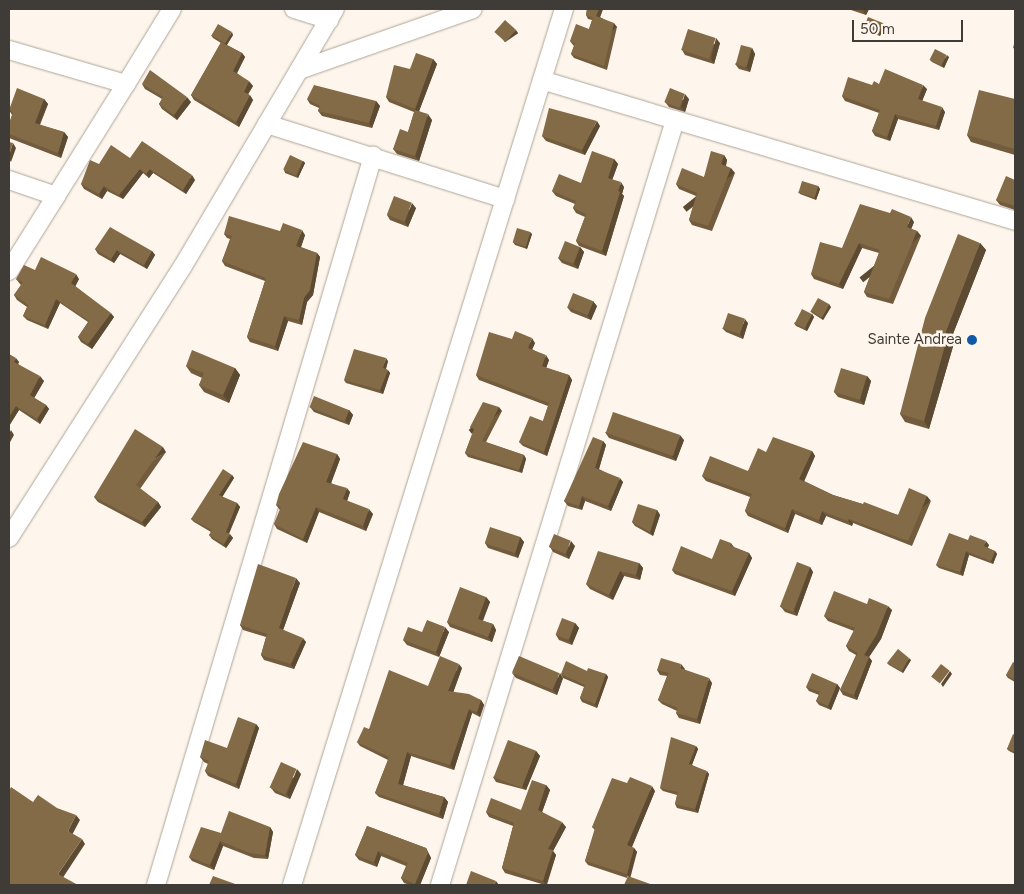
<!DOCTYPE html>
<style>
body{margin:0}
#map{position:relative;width:1024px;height:894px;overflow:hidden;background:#fef6ec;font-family:Figtree,sans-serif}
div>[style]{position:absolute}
.roads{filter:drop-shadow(0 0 1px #aea498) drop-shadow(0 0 1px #aea498)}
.minor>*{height:18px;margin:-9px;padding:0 9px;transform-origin:9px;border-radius:9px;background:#fff}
.wall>*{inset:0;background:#725c3d}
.shaded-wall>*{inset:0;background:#5c4b32;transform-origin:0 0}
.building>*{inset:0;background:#846b47;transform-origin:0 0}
.dots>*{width:14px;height:14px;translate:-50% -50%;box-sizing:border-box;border:2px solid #fef6ec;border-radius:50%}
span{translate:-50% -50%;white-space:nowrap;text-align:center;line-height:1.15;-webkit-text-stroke:5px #fef6ec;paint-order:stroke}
.poi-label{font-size:15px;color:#3f3b36}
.right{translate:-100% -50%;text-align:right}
.frame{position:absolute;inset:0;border:10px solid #3f3b36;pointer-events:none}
.scale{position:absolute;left:852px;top:20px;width:111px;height:22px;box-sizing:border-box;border:2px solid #3f3b36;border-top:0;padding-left:6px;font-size:15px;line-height:18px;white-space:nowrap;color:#3f3b36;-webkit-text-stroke:4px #fef6ec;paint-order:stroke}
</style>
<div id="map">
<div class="roads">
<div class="minor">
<div style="left:294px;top:9px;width:37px;rotate:17deg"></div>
<div style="left:335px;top:9px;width:134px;rotate:120.6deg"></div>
<div style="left:267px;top:124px;width:250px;rotate:17.5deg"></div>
<div style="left:9px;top:50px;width:122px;rotate:16.2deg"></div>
<div style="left:126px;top:84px;width:88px;rotate:-58.5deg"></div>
<div style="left:299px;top:70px;width:184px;rotate:-19.3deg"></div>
<div style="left:675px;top:120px;width:355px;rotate:16.5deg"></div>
<div style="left:9px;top:180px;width:50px;rotate:18.8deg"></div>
<div style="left:56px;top:196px;width:132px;rotate:-58deg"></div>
<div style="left:9px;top:271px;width:89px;rotate:-57.9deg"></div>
<div style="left:9px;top:538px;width:323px;rotate:-57.4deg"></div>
<div style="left:183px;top:266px;width:165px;rotate:-59.4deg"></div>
<div style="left:156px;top:885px;width:761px;rotate:-73.42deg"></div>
<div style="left:292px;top:885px;width:917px;rotate:-72.75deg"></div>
<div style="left:440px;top:885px;width:800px;rotate:-72.92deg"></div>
<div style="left:675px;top:120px;width:139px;rotate:-163.3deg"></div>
</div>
</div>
<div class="wall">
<div style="clip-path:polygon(587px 9px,603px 9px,600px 17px,617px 27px,607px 70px,574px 58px,571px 54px,574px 46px,573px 45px,570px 41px,589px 29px,592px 20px,588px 19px,586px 15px)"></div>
<div style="clip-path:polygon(848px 9px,869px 9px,866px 15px)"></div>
<div style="clip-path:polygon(884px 26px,880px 36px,866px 31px,864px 28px)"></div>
<div style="clip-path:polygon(211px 35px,233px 35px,227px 45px,242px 53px,245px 57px,237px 73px,253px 86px,248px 94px,253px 100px,239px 127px,194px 100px,191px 95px,221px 43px,213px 38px)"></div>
<div style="clip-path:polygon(720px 43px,714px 64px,685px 55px,682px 50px)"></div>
<div style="clip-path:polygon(752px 48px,755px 54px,750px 72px,739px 69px,735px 64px)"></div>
<div style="clip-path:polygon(949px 57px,944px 68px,932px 62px,930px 60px)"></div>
<div style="clip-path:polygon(433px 59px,437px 64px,419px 111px,432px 120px,419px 161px,397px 154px,393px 149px,408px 132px,414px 112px,389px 102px,386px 97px,410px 69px)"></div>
<div style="clip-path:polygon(142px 84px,191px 102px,177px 120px,162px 109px,159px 104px,162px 99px,145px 89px)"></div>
<div style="clip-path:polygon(879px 84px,927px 89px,922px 101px,945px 112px,939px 130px,898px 119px,890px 141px,875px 136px,872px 131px,879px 113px,845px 101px,842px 96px,872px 85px)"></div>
<div style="clip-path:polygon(44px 99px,48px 104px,40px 125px,64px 132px,68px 137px,61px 158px,9px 138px,9px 124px,12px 115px,9px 110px)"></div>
<div style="clip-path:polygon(307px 99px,376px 101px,380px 106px,372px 128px,322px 116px,318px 111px,319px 108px,310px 104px)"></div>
<div style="clip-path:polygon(689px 99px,685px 112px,669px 107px,665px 102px)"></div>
<div style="clip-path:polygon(1015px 99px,1015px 155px,971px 142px,967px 135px)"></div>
<div style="clip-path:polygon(600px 126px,585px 155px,546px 141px,542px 136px)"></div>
<div style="clip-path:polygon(724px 155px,727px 160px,726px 166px,735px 173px,712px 231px,692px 225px,689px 220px,696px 196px,679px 189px,676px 184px,704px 177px)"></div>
<div style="clip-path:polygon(130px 158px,195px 180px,186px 194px,153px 173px,149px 178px,143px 173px,123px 199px,107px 191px,102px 199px,84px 189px,81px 184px,99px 164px)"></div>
<div style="clip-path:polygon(614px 159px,618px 164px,612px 180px,624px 187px,622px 194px,624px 196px,606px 256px,579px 246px,576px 241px,585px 217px,576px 213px,573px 208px,575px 204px,556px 196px,552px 191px,581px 183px)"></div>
<div style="clip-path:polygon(303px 161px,305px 163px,298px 178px,285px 173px,284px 170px)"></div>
<div style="clip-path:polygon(1015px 180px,1015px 210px,1000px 205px,996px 200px)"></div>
<div style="clip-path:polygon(818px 186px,820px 189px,816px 200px,800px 194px,798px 192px)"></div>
<div style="clip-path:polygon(416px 208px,408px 227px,390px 220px,387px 215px)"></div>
<div style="clip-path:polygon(914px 222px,911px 229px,917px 231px,921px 236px,893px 304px,867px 297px,864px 292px,879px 253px,862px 248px,843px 289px,814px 279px,811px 274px,842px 248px)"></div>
<div style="clip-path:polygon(280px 231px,305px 235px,301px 247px,317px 253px,320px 257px,313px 295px,307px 302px,302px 325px,288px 321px,278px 351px,250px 342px,247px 337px,265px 281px,225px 266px,222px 261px,230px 239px,227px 238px,224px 234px)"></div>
<div style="clip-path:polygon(532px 234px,527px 249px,515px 245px,513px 242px)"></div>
<div style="clip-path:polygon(980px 243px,986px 250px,951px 339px,954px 343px,929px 429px,905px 422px,900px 414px)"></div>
<div style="clip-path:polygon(580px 247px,584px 252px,578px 269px,562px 263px,558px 258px)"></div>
<div style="clip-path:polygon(95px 249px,152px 251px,155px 255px,147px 269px,120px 254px,114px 263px,98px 254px)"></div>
<div style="clip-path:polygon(35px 270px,79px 279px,75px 286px,114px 317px,92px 349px,81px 342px,78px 337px,88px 322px,60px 303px,48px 329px,27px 320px,23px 316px,27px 307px,17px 300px,14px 295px,21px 285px,20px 284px,16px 279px)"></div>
<div style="clip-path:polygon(597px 306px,591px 320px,571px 312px,567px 307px)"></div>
<div style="clip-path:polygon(831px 307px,823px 320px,812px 313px,810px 311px)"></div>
<div style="clip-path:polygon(812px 314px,814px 317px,807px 331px,796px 326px,794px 323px)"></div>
<div style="clip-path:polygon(748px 323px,743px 339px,726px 332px,722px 328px)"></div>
<div style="clip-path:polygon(512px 339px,535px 343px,532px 349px,549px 360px,546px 368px,569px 375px,572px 380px,547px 456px,523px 446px,519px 442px,543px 421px,548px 406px,479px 380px,476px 375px)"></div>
<div style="clip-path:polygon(9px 354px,19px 362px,18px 364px,44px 381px,34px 398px,46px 405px,49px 409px,40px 424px,19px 410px,9px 426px)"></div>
<div style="clip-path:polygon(388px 361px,386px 369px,390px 373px,383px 394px,346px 383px,344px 380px)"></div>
<div style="clip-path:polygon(186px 366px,235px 368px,240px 375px,229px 403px,204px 392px,199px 385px,202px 378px,191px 373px)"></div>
<div style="clip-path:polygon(867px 376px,871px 381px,864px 405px,838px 397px,834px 392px)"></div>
<div style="clip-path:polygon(310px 407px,349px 410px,353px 415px,349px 425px,314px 412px)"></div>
<div style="clip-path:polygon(502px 411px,486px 442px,524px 455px,526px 459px,522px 473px,468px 457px,465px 453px,473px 432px,470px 427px)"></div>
<div style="clip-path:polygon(605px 432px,684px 440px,676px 461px,609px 438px)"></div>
<div style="clip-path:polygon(603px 441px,606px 445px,599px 469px,623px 482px,611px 511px,585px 501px,582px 510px,568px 506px,564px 501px)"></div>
<div style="clip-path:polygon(812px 451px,815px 456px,804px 481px,833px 495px,898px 515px,931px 501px,912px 546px,853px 523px,852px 526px,826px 516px,822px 525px,795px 514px,788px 533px,748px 516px,745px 511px,750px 497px,706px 481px,702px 476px,748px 471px,766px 452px)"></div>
<div style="clip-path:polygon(166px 452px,140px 489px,158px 502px,161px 507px,145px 527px,98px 502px,94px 497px)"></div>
<div style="clip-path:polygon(337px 454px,340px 459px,331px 483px,350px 492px,347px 501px,373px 514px,366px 531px,319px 512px,307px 543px,277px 529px,274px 524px,280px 510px,276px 505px)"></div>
<div style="clip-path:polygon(232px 475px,234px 478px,222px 497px,237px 503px,240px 507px,229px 534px,233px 538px,226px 548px,212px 539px,209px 535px,211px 532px,194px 522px,191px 519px)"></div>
<div style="clip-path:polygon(657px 510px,660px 515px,653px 536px,635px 526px,632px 522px)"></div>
<div style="clip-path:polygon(520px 537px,524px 542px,518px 558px,488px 548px,485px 543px)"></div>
<div style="clip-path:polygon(968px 540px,989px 545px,987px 548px,995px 551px,997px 554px,993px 564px,969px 555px,963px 576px,939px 568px,936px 565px)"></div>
<div style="clip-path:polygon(731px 543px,734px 547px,749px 553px,752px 558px,735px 596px,675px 574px,672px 570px,712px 559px)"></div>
<div style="clip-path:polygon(575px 546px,569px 559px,553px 552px,550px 547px)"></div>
<div style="clip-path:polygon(639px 563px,643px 568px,640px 580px,624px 576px,613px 600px,590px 589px,586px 584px)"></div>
<div style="clip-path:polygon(810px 567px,813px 572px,797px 616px,785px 612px,781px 607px)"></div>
<div style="clip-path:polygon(300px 583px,283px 630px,306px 642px,294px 669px,264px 660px,261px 655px,266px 637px,243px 630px,240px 625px)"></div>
<div style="clip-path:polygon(486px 597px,490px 602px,483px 621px,493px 624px,496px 630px,492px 642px,450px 627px,447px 622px)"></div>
<div style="clip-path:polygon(867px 604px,892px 610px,881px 639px,869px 657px,872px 661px,857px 700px,843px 695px,840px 690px,856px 655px,849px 651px,846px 646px,854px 631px,828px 621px,824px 616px)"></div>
<div style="clip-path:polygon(575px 623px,579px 628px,572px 645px,559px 640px,556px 635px)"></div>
<div style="clip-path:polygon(422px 632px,449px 632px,439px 657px,407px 645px,403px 640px)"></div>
<div style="clip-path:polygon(911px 660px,903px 673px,889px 665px,887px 663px)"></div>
<div style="clip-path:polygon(1015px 663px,1015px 682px,1008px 678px,1006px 675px)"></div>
<div style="clip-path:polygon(462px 668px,453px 692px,481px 700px,484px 705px,480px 717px,472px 713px,454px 770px,411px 756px,403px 785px,444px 797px,448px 802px,443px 819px,379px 797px,375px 793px,388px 760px,360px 746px,357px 742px,369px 729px,428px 686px)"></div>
<div style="clip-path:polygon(685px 669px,684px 670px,712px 683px,700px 724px,679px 718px,676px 713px,677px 711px,662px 704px,658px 700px,667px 676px,660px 675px,657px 670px)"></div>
<div style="clip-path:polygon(587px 671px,606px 674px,608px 677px,597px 708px,582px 702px,580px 698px,584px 687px,563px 678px,561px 674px)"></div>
<div style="clip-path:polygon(512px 673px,563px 678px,557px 695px,516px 678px)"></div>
<div style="clip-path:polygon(837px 684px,840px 688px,831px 710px,819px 705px,816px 701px,819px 695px,809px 691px,806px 687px)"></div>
<div style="clip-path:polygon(256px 724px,259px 728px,239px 789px,208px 776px,205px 771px,208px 764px,204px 762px,200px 757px,227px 748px)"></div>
<div style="clip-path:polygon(1015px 735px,1015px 754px,1009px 751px,1007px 749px)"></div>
<div style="clip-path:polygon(696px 746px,698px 749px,692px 765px,709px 774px,698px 813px,677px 808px,675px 804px,677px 795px,663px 791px,660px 788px)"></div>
<div style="clip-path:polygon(536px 751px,540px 756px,526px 790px,496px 782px,493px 777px)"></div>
<div style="clip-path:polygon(301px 774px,290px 799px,275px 793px,271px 788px)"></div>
<div style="clip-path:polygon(627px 783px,655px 791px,632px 847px,634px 848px,637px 852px,627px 878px,588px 865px,585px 861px,595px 830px,592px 827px)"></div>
<div style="clip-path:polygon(546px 785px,550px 790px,542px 812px,566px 827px,553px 851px,556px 855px,547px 885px,545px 885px,505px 873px,502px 868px,513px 826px,489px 817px,486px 812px,521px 810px)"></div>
<div style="clip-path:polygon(367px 826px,426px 848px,431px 858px,420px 885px,410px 885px,404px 883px,401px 878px,406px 866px,381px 856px,377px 867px,359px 860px,355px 855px)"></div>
<div style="clip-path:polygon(270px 827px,273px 832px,268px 859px,254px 858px,223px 846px,214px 870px,192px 861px,189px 857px,221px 833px)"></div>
</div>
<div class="shaded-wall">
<div style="clip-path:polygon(599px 9px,603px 9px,599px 20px,596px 16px)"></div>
<div style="clip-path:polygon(862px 9px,869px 9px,866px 15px)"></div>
<div style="left:614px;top:23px;width:5px;height:44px;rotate:53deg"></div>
<div style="clip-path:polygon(883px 23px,884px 26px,880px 36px,879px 34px)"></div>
<div style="left:516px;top:30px;width:4px;height:16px;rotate:56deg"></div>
<div style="clip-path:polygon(232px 32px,233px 35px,226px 46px,224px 44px)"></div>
<div style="clip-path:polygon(716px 38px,720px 43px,714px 64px,711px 59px)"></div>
<div style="clip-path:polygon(752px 48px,755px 54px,750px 72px,746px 67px)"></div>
<div style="clip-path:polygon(242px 53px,245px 57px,236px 75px,233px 71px)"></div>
<div style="clip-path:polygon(947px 55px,949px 57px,944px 68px,942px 65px)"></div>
<div style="clip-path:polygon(433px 59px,437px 64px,418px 114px,415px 109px)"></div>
<div style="clip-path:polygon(249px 81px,253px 86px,247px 96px,244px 92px)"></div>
<div style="clip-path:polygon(923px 85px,927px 89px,921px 104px,918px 99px)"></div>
<div style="clip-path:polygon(685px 94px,689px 99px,685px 112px,681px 107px)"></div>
<div style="clip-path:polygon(250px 95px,253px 100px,239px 127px,236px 122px)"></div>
<div style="clip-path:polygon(187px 97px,191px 102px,177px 120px,174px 115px)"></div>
<div style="clip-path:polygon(44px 99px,48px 104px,38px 128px,35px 123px)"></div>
<div style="clip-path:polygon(376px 101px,380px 106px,372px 128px,369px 123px)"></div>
<div style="clip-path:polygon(942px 107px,945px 112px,939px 130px,936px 126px)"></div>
<div style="clip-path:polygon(428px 114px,432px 120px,419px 161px,415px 156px)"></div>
<div style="clip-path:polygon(895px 114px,898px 119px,890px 141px,887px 137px)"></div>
<div style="clip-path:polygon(597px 121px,600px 126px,585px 155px,582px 150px)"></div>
<div style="clip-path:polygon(64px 132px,68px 137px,61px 158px,58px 153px)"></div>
<div style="clip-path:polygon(13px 143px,16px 148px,11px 162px,9px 159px,9px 155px)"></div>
<div style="clip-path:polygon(724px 155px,727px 160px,725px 169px,721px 164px)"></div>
<div style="clip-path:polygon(614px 159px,618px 164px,611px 183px,608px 178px)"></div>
<div style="clip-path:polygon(303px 161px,305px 163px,298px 178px,297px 176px)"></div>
<div style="left:731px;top:168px;width:6px;height:62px;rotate:51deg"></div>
<div style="clip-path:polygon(140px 169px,143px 173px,123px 199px,119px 195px)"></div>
<div style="clip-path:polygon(150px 169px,153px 173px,149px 178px,146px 174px)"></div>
<div style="clip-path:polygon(192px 175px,195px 180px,186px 194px,183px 190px)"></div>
<div style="clip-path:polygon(621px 182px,624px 187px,622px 194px,624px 196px,606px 256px,602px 251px)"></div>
<div style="clip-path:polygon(104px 186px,107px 191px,102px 199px,99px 194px)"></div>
<div style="clip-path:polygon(818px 186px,820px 189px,816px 200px,814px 197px)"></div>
<div style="clip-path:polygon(412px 203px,416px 208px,408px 227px,405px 222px)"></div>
<div style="clip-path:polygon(911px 217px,914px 222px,910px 232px,907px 227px)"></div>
<div style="clip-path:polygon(302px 230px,305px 235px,300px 250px,296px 246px)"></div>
<div style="left:917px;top:231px;width:6px;height:74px;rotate:51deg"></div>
<div style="clip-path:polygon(530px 232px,532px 234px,527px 249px,525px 247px)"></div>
<div style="clip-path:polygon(859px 243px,862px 248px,843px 289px,839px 284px)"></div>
<div style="clip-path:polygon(980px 243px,986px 250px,951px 339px,954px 343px,929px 429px,924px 421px,945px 334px)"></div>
<div style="clip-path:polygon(580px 247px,584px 252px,578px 269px,574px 264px)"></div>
<div style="clip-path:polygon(117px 250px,120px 254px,114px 263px,111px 259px)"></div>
<div style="clip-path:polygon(152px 251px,155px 255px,147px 269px,144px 265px)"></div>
<div style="clip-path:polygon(317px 253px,320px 257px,313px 295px,307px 302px,302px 325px,299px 320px,304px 298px)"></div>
<div style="clip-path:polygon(76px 274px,79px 279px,75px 287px,71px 283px)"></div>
<div style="clip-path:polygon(56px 299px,60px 303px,48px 329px,45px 325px)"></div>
<div style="clip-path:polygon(593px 301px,597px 306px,591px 320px,587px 315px)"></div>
<div style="clip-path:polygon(829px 304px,831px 307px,823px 320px,821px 317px)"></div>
<div style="clip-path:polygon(111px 313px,114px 317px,92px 349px,88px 344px)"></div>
<div style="clip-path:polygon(812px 314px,814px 317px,807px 331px,805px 329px)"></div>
<div style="clip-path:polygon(284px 316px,288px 321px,278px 351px,275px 346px)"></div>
<div style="clip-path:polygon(745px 319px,748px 323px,743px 339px,740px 334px)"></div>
<div style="clip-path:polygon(532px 338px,535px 343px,531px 352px,528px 348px)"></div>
<div style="clip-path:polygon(546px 355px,549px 360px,545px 371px,542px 366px)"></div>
<div style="clip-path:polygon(16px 358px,19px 362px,17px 366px,14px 362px)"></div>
<div style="clip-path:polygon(386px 358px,388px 361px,385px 372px,383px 368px)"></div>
<div style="clip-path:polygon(235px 368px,240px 375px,229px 403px,223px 395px)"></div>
<div style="clip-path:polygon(388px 370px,390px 373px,383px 394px,380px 390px)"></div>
<div style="clip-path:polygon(569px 375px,572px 380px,547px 456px,544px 452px)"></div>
<div style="clip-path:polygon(40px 376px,44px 381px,33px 400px,30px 395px)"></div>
<div style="clip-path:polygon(867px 376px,871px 381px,864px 405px,860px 400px)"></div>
<div style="clip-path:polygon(46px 405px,49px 409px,40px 424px,37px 419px)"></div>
<div style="clip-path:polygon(16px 406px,19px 410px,9px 426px,9px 417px)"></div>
<div style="left:499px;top:407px;width:5px;height:38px;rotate:53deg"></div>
<div style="clip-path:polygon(349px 410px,353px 415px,349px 425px,345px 420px)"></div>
<div style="clip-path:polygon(11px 430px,14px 435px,9px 444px,9px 434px)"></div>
<div style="clip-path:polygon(680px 435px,684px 440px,676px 461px,672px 456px)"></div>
<div style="clip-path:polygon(603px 441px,606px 445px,598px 472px,595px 468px)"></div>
<div style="left:163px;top:447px;width:6px;height:47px;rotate:59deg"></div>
<div style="clip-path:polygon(812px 451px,815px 456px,803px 484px,799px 479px)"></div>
<div style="clip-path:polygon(337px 454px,340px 459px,330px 486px,326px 482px)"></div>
<div style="clip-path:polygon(524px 455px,526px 459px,522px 473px,519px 470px)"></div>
<div style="clip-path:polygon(232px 475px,234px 478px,221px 499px,219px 495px)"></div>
<div style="clip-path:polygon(620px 478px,623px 482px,611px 511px,608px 506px)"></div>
<div style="clip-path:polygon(347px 488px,350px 492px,346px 504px,343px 499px)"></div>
<div style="clip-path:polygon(582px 496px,585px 501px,582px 510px,579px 506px)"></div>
<div style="left:927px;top:496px;width:6px;height:49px;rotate:51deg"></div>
<div style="clip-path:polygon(158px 502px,161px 507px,145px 527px,142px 522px)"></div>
<div style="clip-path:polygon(237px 503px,240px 507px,228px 535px,226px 532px)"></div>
<div style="clip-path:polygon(316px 507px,319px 512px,307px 543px,303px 539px)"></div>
<div style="clip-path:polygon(369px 509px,373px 514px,366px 531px,363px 526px)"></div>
<div style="clip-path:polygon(792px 509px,795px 514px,788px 533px,785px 528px)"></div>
<div style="clip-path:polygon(657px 510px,660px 515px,653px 536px,650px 532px)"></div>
<div style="clip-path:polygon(822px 511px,826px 516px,822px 525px,819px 520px)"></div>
<div style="clip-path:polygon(849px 519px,853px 523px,852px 526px,848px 521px)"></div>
<div style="clip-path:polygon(230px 534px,233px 538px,226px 548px,224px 544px)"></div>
<div style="clip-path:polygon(520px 537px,524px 542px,518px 558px,515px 553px)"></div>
<div style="clip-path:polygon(571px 541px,575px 546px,569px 559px,566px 554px)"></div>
<div style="clip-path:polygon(986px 541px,989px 545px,987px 550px,984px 546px)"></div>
<div style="clip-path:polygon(966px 551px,969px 555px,963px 576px,960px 572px)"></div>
<div style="clip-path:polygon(995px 551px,997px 554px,993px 564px,991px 561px)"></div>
<div style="clip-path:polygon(749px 553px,752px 558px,735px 596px,732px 591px)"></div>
<div style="clip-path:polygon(639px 563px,643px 568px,640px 580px,636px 575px)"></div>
<div style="clip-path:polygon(810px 567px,813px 572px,797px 616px,794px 611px)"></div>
<div style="clip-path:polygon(620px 571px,624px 576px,613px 600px,609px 595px)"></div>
<div style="clip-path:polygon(296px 578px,300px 583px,282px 633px,279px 628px)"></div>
<div style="clip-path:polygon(486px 597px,490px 602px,481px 624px,478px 619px)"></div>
<div style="clip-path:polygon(888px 606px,892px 610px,881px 639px,869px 657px,872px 661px,857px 700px,854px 695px,864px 655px)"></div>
<div style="clip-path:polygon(575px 623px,579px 628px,572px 645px,569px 640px)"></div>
<div style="clip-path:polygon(493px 624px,496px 630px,492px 642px,488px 637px)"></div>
<div style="clip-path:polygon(445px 627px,449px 632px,439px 657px,436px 652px)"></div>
<div style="clip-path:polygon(303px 638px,306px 642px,294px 669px,291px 664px)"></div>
<div style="clip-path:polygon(909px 658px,911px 660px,903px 673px,902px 671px)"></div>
<div style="clip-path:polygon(459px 664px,462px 668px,452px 696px,448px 691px)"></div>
<div style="clip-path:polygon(681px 664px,685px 669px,683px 673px,680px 668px)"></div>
<div style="clip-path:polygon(950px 671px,952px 674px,943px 687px,941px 684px)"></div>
<div style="clip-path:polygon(560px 673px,563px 678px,557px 695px,553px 689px)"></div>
<div style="clip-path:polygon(606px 674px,608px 677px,597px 708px,595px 704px)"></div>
<div style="clip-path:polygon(709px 678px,712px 683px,700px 724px,697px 719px)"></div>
<div style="clip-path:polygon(837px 684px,840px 688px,831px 710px,828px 706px)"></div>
<div style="clip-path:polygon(481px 700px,484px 705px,480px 717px,477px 712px)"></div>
<div style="clip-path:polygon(469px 709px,472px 713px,454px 770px,450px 765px)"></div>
<div style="clip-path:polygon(256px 724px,259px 728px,239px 789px,236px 784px)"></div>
<div style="clip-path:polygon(696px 746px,698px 749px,691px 767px,689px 764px)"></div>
<div style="clip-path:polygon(536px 751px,540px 756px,526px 790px,522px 786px)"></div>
<div style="clip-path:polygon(407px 752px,411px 756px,402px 789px,398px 784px)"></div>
<div style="clip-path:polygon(297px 769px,301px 774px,290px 799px,287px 794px)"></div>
<div style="clip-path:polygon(707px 771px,709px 774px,698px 813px,695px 809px)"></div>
<div style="clip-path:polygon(546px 785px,550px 790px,541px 815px,538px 810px)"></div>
<div style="clip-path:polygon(652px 786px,655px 791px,631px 849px,627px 845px)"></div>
<div style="clip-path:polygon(444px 797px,448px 802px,443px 819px,439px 814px)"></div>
<div style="clip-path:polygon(76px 815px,80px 820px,72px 835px,68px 831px)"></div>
<div style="clip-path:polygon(562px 822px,566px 827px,553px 851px,556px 855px,546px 885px,543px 881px,548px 849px)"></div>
<div style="clip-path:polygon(270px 827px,273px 832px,268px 859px,265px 855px)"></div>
<div style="clip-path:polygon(82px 839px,85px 844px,62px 879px,58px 874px)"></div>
<div style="clip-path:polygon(220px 841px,223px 846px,214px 870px,210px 865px)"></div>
<div style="clip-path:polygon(426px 848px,431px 858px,420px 885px,416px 885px,415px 884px)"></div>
<div style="clip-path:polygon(634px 848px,637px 852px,630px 879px,627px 874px)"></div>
<div style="clip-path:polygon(378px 851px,381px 856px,377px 867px,374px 862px)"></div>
<div style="clip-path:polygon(496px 881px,499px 885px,494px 885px)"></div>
</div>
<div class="building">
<div style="clip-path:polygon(587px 9px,599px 9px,596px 16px,614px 23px,604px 66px,571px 54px,575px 43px,570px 41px,576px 24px,589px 29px,593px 18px,586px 15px)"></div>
<div style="left:868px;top:17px;width:16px;height:12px;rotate:22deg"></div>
<div style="left:505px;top:20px;width:15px;height:16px;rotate:42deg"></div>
<div style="left:218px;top:24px;width:16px;height:13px;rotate:30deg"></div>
<div style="left:688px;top:29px;width:29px;height:22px;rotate:18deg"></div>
<div style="clip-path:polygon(1015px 40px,1015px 49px,1013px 48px)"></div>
<div style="clip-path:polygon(221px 42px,242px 53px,233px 71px,249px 81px,244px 92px,250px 95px,236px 122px,191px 95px)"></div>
<div style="left:741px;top:45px;width:11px;height:20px;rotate:15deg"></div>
<div style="left:935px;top:49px;width:13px;height:12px;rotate:27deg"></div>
<div style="clip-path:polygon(416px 53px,433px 59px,415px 109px,386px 97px,394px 65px,410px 69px)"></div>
<div style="clip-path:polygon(885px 69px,923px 85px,918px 99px,942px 107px,936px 126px,895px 114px,887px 137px,872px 131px,880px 110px,842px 96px,848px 77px,872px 85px,874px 81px,879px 84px)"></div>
<div style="clip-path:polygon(150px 70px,187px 97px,174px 115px,159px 104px,163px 97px,142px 84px)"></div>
<div style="clip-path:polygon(314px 85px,376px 101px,369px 123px,318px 111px,320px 106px,307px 99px)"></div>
<div style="clip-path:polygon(17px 88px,44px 99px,35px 123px,64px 132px,58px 153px,9px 134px,9px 124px,13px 112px,9px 110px)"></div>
<div style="left:670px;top:88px;width:16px;height:15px;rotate:22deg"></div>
<div style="clip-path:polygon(979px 90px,1015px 99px,1015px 149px,967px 135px)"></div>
<div style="clip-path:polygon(549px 108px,597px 121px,582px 150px,542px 136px)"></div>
<div style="clip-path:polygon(415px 110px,428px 114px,415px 156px,393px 149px,400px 129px,408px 132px)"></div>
<div style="clip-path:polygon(142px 141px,192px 175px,183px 190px,150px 169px,146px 174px,140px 169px,119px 195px,104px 186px,99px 194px,81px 184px,90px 160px,99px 164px,111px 145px,130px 158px)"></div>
<div style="clip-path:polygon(9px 142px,13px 143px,9px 155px)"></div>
<div style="clip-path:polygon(592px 151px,614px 159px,608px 178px,621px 182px,618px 191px,620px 192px,602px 251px,576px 241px,586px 214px,573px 208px,576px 201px,552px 191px,559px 174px,581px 183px)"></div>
<div style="clip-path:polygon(711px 151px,724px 155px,721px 164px,731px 168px,708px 226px,689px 220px,697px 193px,676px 184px,682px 168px,704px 177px)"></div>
<div style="left:290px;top:155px;width:14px;height:16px;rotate:25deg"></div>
<div style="clip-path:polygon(1006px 176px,1015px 180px,1015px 206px,996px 200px)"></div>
<div style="left:802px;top:181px;width:17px;height:12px;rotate:17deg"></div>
<div style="left:394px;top:196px;width:19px;height:20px;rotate:21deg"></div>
<div style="clip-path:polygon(860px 204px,890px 213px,892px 209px,911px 217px,907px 227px,917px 231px,889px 299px,864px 292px,880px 250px,859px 243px,839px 284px,811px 274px,820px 242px,842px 248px)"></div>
<div style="clip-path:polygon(229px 216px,280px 231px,283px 223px,302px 230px,296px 246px,317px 253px,310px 290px,304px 298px,299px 320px,284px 316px,275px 346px,247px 337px,266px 278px,222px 261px,232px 236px,224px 234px)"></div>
<div style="clip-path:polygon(110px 227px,152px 251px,144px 265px,117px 250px,111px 259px,95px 249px)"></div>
<div style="left:517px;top:228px;width:14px;height:15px;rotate:17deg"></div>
<div style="clip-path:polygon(958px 234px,980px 243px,945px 334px,948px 335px,924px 421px,900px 414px,925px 318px)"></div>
<div style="left:565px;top:241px;width:16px;height:18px;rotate:22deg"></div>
<div style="clip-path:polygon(41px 257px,76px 274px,71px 283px,111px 313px,88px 344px,78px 337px,89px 321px,56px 299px,45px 325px,23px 316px,28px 305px,14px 295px,23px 282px,16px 279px,24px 265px,35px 270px)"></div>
<div style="left:573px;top:293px;width:22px;height:15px;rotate:22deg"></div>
<div style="left:818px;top:298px;width:13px;height:15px;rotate:29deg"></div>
<div style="left:802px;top:309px;width:11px;height:16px;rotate:27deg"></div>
<div style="left:728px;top:313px;width:18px;height:16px;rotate:19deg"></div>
<div style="clip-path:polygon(515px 331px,532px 338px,528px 348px,546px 355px,542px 366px,569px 375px,544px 452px,519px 442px,530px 416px,543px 421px,549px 403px,476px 375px,489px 332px,512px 339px)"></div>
<div style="clip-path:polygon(354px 349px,386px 358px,383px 368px,388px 370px,380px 390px,344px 380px)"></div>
<div style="clip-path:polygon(192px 350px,235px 368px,223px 395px,199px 385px,204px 373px,186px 366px)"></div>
<div style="clip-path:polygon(9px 354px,16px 358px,14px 362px,40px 376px,30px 395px,46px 405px,37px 419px,16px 406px,9px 417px)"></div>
<div style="left:841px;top:368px;width:27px;height:25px;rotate:17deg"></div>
<div style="left:314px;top:396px;width:38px;height:12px;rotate:22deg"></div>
<div style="clip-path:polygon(483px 402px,499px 407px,482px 441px,524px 455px,519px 470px,465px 453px,474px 429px,470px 427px)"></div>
<div style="left:613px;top:412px;width:71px;height:22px;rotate:19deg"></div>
<div style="clip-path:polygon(135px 429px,163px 447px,136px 485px,158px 502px,142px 522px,94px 497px)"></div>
<div style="clip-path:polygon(593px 437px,603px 441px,595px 468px,620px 478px,608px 506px,582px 496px,579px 506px,564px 501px)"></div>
<div style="clip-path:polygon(773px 437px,812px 451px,799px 479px,833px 495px,863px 504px,864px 502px,898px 515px,909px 488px,927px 496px,908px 541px,849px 519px,848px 521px,822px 511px,819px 520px,792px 509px,785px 528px,745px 511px,752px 494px,702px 476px,710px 456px,748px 471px,758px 448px,766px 452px)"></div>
<div style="clip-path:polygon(303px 442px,337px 454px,326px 482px,347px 488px,343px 499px,369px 509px,363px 526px,316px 507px,303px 539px,274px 524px,281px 507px,276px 505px,279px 494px)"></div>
<div style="clip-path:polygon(223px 469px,232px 475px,219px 495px,237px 503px,226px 532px,230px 534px,224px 544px,209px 535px,212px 530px,191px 519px)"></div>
<div style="clip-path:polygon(638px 504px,657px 510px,650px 532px,632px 522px)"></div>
<div style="left:490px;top:527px;width:32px;height:17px;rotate:18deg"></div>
<div style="clip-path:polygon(949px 533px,968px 540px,970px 535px,986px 541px,984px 546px,995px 551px,991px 561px,966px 551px,960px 572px,936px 565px)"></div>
<div style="left:554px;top:534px;width:18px;height:14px;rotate:22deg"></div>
<div style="clip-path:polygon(720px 539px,731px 543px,730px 546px,749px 553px,732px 591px,672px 570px,681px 546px,712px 559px)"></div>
<div style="clip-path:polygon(598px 551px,639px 563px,636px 575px,620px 571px,609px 595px,586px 584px)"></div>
<div style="left:797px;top:562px;width:14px;height:48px;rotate:21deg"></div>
<div style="clip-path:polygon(258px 564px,296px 578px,279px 628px,303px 638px,291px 664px,261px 655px,267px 634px,240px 625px)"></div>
<div style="clip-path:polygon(460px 587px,486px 597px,478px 619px,493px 624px,488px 637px,447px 622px)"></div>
<div style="clip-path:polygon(834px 591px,867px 604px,869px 598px,888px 606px,877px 634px,864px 655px,869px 657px,854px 695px,840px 690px,858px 653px,846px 646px,855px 628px,824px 616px)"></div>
<div style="left:562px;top:618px;width:14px;height:18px;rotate:21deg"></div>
<div style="clip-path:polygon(427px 620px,445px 627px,436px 652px,403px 640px,408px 627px,422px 632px)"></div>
<div style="clip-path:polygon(898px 649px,909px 658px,902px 671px,887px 663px)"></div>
<div style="clip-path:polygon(440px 656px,459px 664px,448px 691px,469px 694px,481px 700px,477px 712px,469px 709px,450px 765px,407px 752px,398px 784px,444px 797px,439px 814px,375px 793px,389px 757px,357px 742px,364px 727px,369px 729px,389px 670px,428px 686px)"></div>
<div style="left:519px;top:656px;width:44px;height:18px;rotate:23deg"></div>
<div style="clip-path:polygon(661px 658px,681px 664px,680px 668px,709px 678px,697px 719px,676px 713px,678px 708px,658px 700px,669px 673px,657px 670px)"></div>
<div style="clip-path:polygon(566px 661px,587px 671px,588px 668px,606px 674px,595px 704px,580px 698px,585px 685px,561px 674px)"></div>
<div style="clip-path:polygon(1013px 662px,1015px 663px,1015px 680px,1006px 675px)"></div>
<div style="left:941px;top:664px;width:11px;height:16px;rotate:38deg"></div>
<div style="clip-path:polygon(812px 673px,837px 684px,828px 706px,816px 701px,820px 692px,806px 687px)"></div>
<div style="clip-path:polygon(238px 717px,256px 724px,236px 784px,205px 771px,209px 761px,200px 757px,205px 740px,227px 748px)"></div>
<div style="clip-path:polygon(1013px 734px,1015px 735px,1015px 752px,1007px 749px)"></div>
<div style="clip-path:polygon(671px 737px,696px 746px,689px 764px,707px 771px,695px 809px,675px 804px,678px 792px,660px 788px)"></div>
<div style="left:508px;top:740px;width:30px;height:40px;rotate:21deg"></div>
<div style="left:281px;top:762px;width:17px;height:28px;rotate:24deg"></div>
<div style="clip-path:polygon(630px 777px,652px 786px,627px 845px,634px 848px,627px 874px,585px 861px,595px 828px,592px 827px,612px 778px,627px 783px)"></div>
<div style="clip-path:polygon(532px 780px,546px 785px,538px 810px,562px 822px,548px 849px,553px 850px,543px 881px,502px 868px,514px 823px,486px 812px,491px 798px,521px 810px)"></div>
<div style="clip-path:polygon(11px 787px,33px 802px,38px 795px,57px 808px,76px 815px,68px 831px,82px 839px,58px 874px,78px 885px,9px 885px,9px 791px)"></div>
<div style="clip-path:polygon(229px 811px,270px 827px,265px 855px,250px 853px,220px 841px,210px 865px,189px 857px,201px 827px,221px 833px)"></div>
<div style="clip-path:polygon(367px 826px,426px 848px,428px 853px,415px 884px,401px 878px,408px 863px,378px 851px,374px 862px,355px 855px)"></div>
<div style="clip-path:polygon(471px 871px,496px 881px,494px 885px,466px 885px)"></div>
<div style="clip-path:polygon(213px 876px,238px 885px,209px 885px)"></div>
<div style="clip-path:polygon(628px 876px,653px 885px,624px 885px)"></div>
</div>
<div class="dots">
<div style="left:972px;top:340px;background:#1059a9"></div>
</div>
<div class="poi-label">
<span class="right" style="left:962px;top:340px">Sainte Andrea</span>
</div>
<div class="frame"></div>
<div class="scale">50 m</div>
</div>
